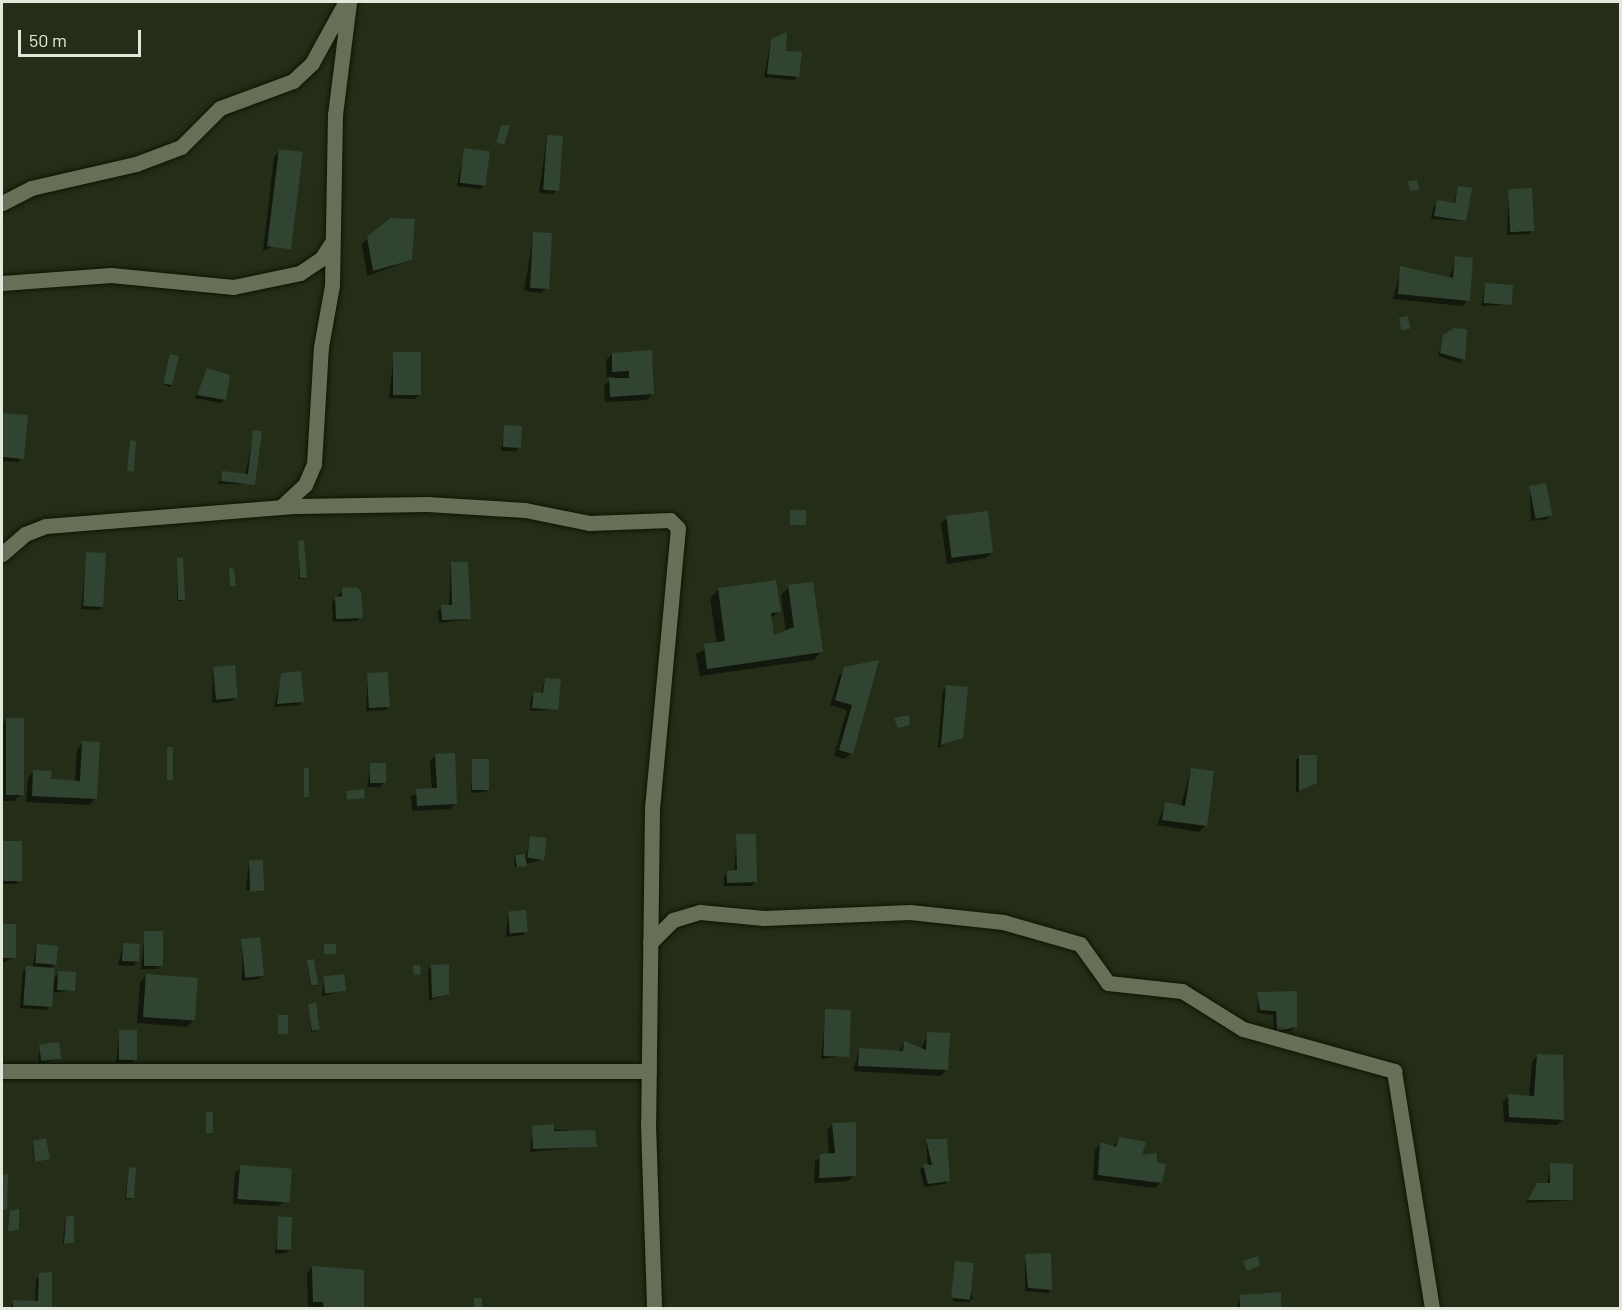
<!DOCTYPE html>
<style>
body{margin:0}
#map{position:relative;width:1622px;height:1310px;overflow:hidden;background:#242d17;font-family:Barlow,sans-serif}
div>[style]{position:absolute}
.shadow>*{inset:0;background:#0007}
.building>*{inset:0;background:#314432;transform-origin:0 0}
.roads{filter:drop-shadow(0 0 2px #0e1502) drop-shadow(0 0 2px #0e1502)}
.minor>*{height:15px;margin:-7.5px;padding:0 7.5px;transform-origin:7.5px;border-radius:7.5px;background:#667057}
span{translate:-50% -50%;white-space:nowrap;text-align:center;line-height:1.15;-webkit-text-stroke:4.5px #242d17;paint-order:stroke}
.frame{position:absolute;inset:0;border:3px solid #e2e8da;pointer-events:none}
.scale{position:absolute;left:18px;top:30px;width:123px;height:27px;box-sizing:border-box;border:3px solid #e2e8da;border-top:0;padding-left:8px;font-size:18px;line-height:21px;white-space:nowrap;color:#e2e8da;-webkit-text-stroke:4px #242d17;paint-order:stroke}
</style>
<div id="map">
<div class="shadow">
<div style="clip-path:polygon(771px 40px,784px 52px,798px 77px,794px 80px,764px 77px)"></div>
<div style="clip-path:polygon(547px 136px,557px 190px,553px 194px,539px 193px)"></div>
<div style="clip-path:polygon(465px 149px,484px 186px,480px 189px,457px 186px)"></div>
<div style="clip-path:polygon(280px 151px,291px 238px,263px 251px,274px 157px)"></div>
<div style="clip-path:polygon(1459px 188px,1465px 221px,1431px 219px,1434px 205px,1453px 204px)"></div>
<div style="clip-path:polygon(1509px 190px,1532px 230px,1529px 234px,1507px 235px)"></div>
<div style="clip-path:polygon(534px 233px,545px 289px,541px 293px,524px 291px)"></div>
<div style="clip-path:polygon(368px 238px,411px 260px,367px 276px,362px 244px)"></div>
<div style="clip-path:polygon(1456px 258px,1468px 300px,1462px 306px,1393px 299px,1401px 268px,1449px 279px)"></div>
<div style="clip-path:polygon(1486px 284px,1510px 304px,1481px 306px)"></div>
<div style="clip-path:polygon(1444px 336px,1463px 359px,1460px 363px,1438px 356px)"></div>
<div style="clip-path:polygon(394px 353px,419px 395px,415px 399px,389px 398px)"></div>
<div style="clip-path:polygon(612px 354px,652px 394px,647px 400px,605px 402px,604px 386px,613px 377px,607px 377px,606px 360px)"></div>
<div style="clip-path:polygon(171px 355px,172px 385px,171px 387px,164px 385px)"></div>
<div style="clip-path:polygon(208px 370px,225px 399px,221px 403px,195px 398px)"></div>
<div style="clip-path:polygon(2px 414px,26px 417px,19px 462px,2px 461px)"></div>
<div style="clip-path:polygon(505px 427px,520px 447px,516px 451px,501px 451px)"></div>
<div style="clip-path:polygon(254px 431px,254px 484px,218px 484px,223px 472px,245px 475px)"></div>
<div style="clip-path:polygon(1530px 487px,1550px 515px,1547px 519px,1531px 521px)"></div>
<div style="clip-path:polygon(947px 518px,992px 553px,986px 558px,947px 564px,941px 524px)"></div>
<div style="clip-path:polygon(299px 542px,305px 578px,304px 579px,299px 579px)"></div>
<div style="clip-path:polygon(87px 554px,103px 606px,100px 610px,81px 609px)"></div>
<div style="clip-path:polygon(177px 559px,183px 599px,182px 601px,177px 601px)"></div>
<div style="clip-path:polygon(451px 564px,469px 619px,439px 623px,438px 610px,449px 606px)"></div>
<div style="clip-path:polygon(789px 587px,821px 652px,813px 660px,700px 676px,696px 654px,717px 644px,710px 598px,718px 590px,779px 611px,771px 619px,773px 637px,786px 632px,781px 595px)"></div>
<div style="clip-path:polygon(343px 590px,361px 617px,357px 621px,333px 622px,332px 602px)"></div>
<div style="clip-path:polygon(877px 662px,851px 753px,845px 759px,834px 756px,847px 710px,830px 705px,839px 675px)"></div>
<div style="clip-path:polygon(213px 668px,236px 697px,232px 701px,212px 703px)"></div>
<div style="clip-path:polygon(282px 674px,302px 702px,298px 705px,274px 707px)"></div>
<div style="clip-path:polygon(368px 675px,389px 707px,385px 710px,366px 711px)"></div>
<div style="clip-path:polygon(545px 679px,557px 709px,530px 711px,531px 697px,541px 694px)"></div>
<div style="clip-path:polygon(947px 687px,961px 737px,938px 748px,943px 690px)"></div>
<div style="clip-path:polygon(6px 719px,20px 795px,14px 801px,2px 801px,2px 724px)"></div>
<div style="clip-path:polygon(83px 743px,95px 799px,89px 805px,26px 802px,28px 778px,33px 772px,50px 781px,75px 782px,77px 749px)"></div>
<div style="clip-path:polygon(436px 755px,456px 803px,450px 809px,412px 811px,411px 796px,432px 790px,430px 761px)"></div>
<div style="clip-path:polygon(1300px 757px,1315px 783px,1296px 793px,1296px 760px)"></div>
<div style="clip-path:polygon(473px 761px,489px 789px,486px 792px,471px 793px)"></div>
<div style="clip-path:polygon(371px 765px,384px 783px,380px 787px,367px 787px)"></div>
<div style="clip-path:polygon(1191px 769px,1205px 826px,1199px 832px,1157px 825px,1165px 804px,1181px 806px)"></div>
<div style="clip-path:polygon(305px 770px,308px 796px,307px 797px,304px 797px)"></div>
<div style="clip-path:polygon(737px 836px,755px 882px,752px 886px,724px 886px,724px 876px,734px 872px)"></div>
<div style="clip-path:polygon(531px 838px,544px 859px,515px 867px,514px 858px,526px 855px)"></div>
<div style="clip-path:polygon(2px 843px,20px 843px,17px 884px,2px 884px)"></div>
<div style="clip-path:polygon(249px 862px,262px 890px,261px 892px,246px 890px)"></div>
<div style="clip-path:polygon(508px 914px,526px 931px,523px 935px,506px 937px)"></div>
<div style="clip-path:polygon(14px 925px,15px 957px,2px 963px,2px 926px)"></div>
<div style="clip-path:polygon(145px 933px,161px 965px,157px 969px,141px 969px)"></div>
<div style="clip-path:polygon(242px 940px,262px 975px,258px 979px,242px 981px)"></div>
<div style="clip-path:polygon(123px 945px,137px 962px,133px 966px,118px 965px)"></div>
<div style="clip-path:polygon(37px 946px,55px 964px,50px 969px,53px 978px,59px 973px,74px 990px,52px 993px,48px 1010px,20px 1008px,23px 971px,32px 968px)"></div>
<div style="clip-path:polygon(308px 961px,316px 984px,315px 986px,310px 986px)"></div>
<div style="clip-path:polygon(432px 966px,448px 993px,429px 1001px,428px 970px)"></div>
<div style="clip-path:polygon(146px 976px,193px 1021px,187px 1027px,137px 1023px,140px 982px)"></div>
<div style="clip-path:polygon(324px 979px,345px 990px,322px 996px)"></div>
<div style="clip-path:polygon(1258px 993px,1295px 1027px,1291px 1031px,1274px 1033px,1273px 1015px,1257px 1013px)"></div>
<div style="clip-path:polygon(309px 1005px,318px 1030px,317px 1031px,311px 1032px)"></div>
<div style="clip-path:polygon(826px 1011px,849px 1053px,845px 1056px,821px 1059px)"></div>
<div style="clip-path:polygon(120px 1031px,135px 1059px,132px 1063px,116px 1063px)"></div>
<div style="clip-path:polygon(928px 1033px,946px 1070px,941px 1076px,853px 1071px,859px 1050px,898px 1052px,904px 1043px,921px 1050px)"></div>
<div style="clip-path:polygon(40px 1045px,59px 1059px,38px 1064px)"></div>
<div style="clip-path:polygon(1538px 1055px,1563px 1119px,1557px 1125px,1504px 1122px,1503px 1102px,1509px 1096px,1529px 1097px,1532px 1061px)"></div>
<div style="clip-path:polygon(207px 1114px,212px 1132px,211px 1133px,206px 1133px)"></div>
<div style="clip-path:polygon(833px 1125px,854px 1175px,848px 1181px,814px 1183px,815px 1161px,829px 1154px,827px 1130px)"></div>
<div style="clip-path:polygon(533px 1128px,594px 1132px,595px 1146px,530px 1152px)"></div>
<div style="clip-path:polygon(1119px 1139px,1155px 1164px,1161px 1182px,1155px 1188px,1093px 1180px,1095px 1150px,1100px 1144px,1113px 1148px)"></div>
<div style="clip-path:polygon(926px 1141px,949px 1180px,945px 1184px,924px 1187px,920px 1169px,928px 1166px)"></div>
<div style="clip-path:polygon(33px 1143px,47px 1159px,34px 1162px)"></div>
<div style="clip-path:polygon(1551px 1165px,1572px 1200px,1526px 1203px,1538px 1185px,1547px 1185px)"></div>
<div style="clip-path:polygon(241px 1167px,285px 1200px,279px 1206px,233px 1204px,235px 1173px)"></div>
<div style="clip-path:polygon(129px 1169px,132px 1198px,131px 1199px,125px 1199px)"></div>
<div style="clip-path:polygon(2px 1176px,6px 1176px,2px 1213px)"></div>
<div style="clip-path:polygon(66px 1218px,72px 1243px,63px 1244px,65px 1219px)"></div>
<div style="clip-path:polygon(279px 1220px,289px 1250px,286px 1253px,275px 1254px)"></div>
<div style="clip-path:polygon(1025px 1255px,1051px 1290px,1047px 1293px,1025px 1291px)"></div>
<div style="clip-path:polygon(956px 1263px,973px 1298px,969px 1302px,953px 1301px)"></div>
<div style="clip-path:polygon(312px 1267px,362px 1307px,308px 1307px,307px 1273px)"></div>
<div style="clip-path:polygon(51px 1274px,50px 1308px,10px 1308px,14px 1301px,35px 1302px,36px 1279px)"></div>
<div style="clip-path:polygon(1280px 1294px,1280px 1308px,1237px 1308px,1241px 1297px)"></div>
</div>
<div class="building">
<div style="clip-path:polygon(787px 32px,786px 51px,802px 52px,799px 77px,767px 74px,771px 39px)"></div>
<div style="clip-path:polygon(510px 125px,504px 145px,496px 142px,501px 126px)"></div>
<div style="left:547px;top:135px;width:16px;height:55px;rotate:4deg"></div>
<div style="left:464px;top:148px;width:26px;height:35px;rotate:7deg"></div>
<div style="left:279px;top:149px;width:24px;height:98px;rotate:7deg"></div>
<div style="clip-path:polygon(1417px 180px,1419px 190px,1410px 191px,1408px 181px)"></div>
<div style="clip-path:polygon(1458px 186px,1472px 188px,1466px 221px,1434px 216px,1437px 200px,1455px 203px)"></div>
<div style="left:1532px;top:188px;width:43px;height:24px;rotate:87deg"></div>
<div style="clip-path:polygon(390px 218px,415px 219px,412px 260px,373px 271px,367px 237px)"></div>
<div style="left:533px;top:232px;width:19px;height:56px;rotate:3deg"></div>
<div style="clip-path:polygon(1455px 256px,1473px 258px,1470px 301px,1398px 294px,1400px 266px,1453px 278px)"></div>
<div style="left:1485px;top:283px;width:28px;height:20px;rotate:4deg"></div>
<div style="left:1408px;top:316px;width:13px;height:9px;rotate:81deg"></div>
<div style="clip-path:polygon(1454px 328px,1467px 329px,1465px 360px,1440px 353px,1443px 335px)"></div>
<div style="clip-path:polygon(652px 350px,654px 394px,610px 397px,609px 378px,629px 378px,629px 371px,612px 372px,612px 353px)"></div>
<div style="left:393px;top:352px;width:28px;height:43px"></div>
<div style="left:170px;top:354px;width:9px;height:30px;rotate:13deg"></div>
<div style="clip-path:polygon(207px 368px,230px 375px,226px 400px,197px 395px)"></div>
<div style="clip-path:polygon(2px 413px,28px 415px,24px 459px,3px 457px)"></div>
<div style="left:504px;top:425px;width:18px;height:22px;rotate:3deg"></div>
<div style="clip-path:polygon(253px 430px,262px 431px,255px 485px,221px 481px,222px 471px,248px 474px)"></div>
<div style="clip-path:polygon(130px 440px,136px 441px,134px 472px,127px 471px)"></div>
<div style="left:1546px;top:483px;width:33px;height:17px;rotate:79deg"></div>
<div style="left:806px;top:510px;width:15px;height:16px;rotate:90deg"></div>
<div style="left:988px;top:511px;width:42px;height:42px;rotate:83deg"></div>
<div style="clip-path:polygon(304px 540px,307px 578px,300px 578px,298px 541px)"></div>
<div style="left:86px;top:552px;width:20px;height:54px;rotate:3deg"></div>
<div style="clip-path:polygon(183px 557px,185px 600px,178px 600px,177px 558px)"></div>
<div style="clip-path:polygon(451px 562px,468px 562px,471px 619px,442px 620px,441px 605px,452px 605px)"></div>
<div style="clip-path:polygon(229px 567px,234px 569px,236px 586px,230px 586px)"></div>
<div style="clip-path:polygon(776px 580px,781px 612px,771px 613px,774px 635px,794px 627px,788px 585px,813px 582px,823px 652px,707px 669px,704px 644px,725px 641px,718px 588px)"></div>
<div style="clip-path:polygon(356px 587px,361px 591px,363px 618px,336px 619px,335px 597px,342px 596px,342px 588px)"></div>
<div style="clip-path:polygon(879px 660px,853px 754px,839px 750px,852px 705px,835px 700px,844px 667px)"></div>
<div style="left:235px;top:665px;width:33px;height:22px;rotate:85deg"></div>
<div style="clip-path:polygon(301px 671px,304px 702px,277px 704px,281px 673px)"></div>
<div style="left:388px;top:672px;width:35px;height:21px;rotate:87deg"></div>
<div style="clip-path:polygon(545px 678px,561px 679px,558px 710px,532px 708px,534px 692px,543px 693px)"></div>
<div style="clip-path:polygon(946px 685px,968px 687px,963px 738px,941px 745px)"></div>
<div style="clip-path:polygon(909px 715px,910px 725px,898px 728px,894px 718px)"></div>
<div style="left:6px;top:718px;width:18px;height:77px"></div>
<div style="clip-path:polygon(82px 741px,100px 742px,97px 799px,32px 796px,33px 770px,52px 771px,51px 779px,80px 781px)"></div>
<div style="left:167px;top:747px;width:6px;height:33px"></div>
<div style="clip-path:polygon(455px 753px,457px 804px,417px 806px,416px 789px,437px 788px,435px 754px)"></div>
<div style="clip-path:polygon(1299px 755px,1317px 755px,1317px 783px,1299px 791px)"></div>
<div style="left:472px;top:759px;width:17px;height:31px"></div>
<div style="left:370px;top:763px;width:16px;height:20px"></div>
<div style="left:304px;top:768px;width:5px;height:29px"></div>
<div style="clip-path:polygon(1191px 768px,1214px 771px,1207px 826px,1162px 820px,1165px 802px,1185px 806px)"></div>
<div style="left:364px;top:789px;width:9px;height:18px;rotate:84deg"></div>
<div style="clip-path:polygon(736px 834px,756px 834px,757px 882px,727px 883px,727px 871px,737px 870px)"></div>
<div style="left:530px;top:836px;width:17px;height:22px;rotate:7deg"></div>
<div style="left:2px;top:841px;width:20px;height:40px"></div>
<div style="left:525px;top:854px;width:12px;height:10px;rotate:81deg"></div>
<div style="left:263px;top:860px;width:31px;height:14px;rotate:88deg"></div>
<div style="left:526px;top:910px;width:22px;height:18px;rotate:85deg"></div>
<div style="left:2px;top:924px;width:14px;height:34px"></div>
<div style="left:144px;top:931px;width:19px;height:35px"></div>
<div style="left:260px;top:937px;width:39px;height:19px;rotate:84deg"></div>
<div style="left:123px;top:943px;width:17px;height:18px;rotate:3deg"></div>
<div style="left:37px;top:944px;width:21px;height:19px;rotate:5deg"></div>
<div style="left:336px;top:944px;width:10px;height:12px;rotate:90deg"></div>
<div style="left:314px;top:959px;width:26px;height:7px;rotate:81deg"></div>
<div style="clip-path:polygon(449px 964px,449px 994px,432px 998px,431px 965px)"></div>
<div style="left:420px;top:965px;width:9px;height:7px;rotate:84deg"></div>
<div style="left:26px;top:966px;width:29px;height:39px;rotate:4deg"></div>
<div style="left:58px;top:971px;width:18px;height:19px;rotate:3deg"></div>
<div style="left:146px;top:974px;width:52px;height:43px;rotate:4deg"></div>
<div style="left:344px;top:974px;width:17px;height:21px;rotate:83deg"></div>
<div style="clip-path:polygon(1297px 991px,1297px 1027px,1277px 1031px,1276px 1011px,1260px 1010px,1257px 992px)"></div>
<div style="left:316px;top:1003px;width:27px;height:8px;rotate:82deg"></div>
<div style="left:825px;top:1009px;width:26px;height:47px;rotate:2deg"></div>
<div style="left:278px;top:1015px;width:10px;height:19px"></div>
<div style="left:119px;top:1030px;width:18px;height:30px"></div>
<div style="clip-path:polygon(927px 1032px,950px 1033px,948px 1070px,858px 1066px,859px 1048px,903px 1051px,904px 1041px,926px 1050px)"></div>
<div style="left:59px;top:1042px;width:17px;height:20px;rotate:83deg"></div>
<div style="clip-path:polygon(1537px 1054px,1563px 1055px,1564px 1120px,1509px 1117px,1508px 1094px,1534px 1096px)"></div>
<div style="left:206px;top:1112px;width:7px;height:21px"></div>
<div style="clip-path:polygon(856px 1122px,856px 1176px,819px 1178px,820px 1154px,835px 1153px,832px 1123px)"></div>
<div style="clip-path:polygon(554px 1124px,554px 1131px,595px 1130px,597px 1147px,533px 1149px,532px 1126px)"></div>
<div style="clip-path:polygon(1119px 1137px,1146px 1142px,1142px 1155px,1157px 1153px,1157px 1163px,1166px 1164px,1162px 1183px,1098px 1175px,1100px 1142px,1116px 1147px)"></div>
<div style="clip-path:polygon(46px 1138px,50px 1159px,35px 1162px,33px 1141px)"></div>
<div style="clip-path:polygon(926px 1139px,947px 1139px,950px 1181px,928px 1184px,923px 1164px,932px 1165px)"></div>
<div style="clip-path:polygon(1550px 1163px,1573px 1164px,1573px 1200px,1528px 1200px,1537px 1183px,1550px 1183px)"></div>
<div style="left:240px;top:1165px;width:52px;height:34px;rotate:4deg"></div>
<div style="clip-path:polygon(129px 1167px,136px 1168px,134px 1198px,126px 1198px)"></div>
<div style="clip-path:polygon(8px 1174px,7px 1209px,2px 1210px,2px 1175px)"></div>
<div style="clip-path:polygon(19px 1209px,19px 1230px,8px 1231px,10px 1211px)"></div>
<div style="clip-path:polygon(74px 1215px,74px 1243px,64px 1244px,66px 1217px)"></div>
<div style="left:292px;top:1217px;width:33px;height:14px;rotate:92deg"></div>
<div style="clip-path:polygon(1051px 1253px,1052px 1290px,1028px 1288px,1025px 1254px)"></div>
<div style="clip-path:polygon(1258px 1256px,1260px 1265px,1247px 1271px,1243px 1261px)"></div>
<div style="left:955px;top:1261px;width:19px;height:37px;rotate:6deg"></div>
<div style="clip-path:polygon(312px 1266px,364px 1270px,364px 1308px,324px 1308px,323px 1302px,313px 1302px)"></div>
<div style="clip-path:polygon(52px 1272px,52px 1308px,13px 1308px,13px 1300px,38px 1301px,39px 1273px)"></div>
<div style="clip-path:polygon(1281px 1292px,1281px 1308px,1240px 1308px,1240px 1295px)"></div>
<div style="left:474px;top:1298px;width:8px;height:10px"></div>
</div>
<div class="roads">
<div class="minor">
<div style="left:2px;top:203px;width:33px;rotate:-27deg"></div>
<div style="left:31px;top:188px;width:108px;rotate:-12.9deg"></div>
<div style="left:136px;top:164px;width:48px;rotate:-20.7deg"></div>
<div style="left:181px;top:147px;width:55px;rotate:-45deg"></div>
<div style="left:220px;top:108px;width:78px;rotate:-20.3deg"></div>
<div style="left:293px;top:81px;width:26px;rotate:-43deg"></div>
<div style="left:312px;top:63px;width:68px;rotate:-61.2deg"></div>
<div style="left:2px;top:283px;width:109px;rotate:-4.2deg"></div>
<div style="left:111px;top:275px;width:123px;rotate:5.6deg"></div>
<div style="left:233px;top:287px;width:68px;rotate:-11.8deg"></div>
<div style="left:300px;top:273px;width:25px;rotate:-34deg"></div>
<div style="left:321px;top:259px;width:20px;rotate:-57deg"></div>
<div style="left:281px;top:507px;width:33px;rotate:-43deg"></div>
<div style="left:305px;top:485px;width:23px;rotate:-67deg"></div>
<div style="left:314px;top:464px;width:117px;rotate:-86.6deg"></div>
<div style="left:321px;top:347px;width:63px;rotate:-79.9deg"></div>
<div style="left:332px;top:285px;width:170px;rotate:-89deg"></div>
<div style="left:335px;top:115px;width:114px;rotate:-82.9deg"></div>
<div style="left:2px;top:554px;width:30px;rotate:-41deg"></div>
<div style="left:25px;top:534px;width:22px;rotate:-21deg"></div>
<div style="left:46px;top:526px;width:251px;rotate:-4.6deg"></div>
<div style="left:296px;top:506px;width:131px;rotate:-0.9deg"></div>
<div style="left:427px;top:504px;width:98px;rotate:3.5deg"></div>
<div style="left:525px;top:510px;width:65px;rotate:11.5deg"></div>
<div style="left:589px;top:523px;width:81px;rotate:-2.1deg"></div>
<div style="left:670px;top:520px;width:11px;rotate:45deg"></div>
<div style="left:678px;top:528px;width:281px;rotate:95.3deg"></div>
<div style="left:652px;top:808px;width:316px;rotate:90.7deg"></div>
<div style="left:648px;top:1124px;width:184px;rotate:88.1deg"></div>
<div style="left:650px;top:943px;width:33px;rotate:-45deg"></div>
<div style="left:673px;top:920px;width:28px;rotate:-17deg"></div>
<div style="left:700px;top:912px;width:64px;rotate:5.4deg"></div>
<div style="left:764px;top:918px;width:146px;rotate:-2.4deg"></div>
<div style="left:910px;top:912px;width:94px;rotate:6.1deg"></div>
<div style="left:1003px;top:922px;width:80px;rotate:15.9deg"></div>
<div style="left:1080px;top:944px;width:48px;rotate:54.3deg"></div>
<div style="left:1108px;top:983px;width:74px;rotate:6.2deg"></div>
<div style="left:1182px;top:991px;width:72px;rotate:31.9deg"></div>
<div style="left:1243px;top:1029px;width:157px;rotate:15.5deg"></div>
<div style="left:1394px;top:1071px;width:240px;rotate:80.9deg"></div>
<div style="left:2px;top:1071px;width:647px"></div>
</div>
</div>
<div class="frame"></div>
<div class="scale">50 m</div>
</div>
